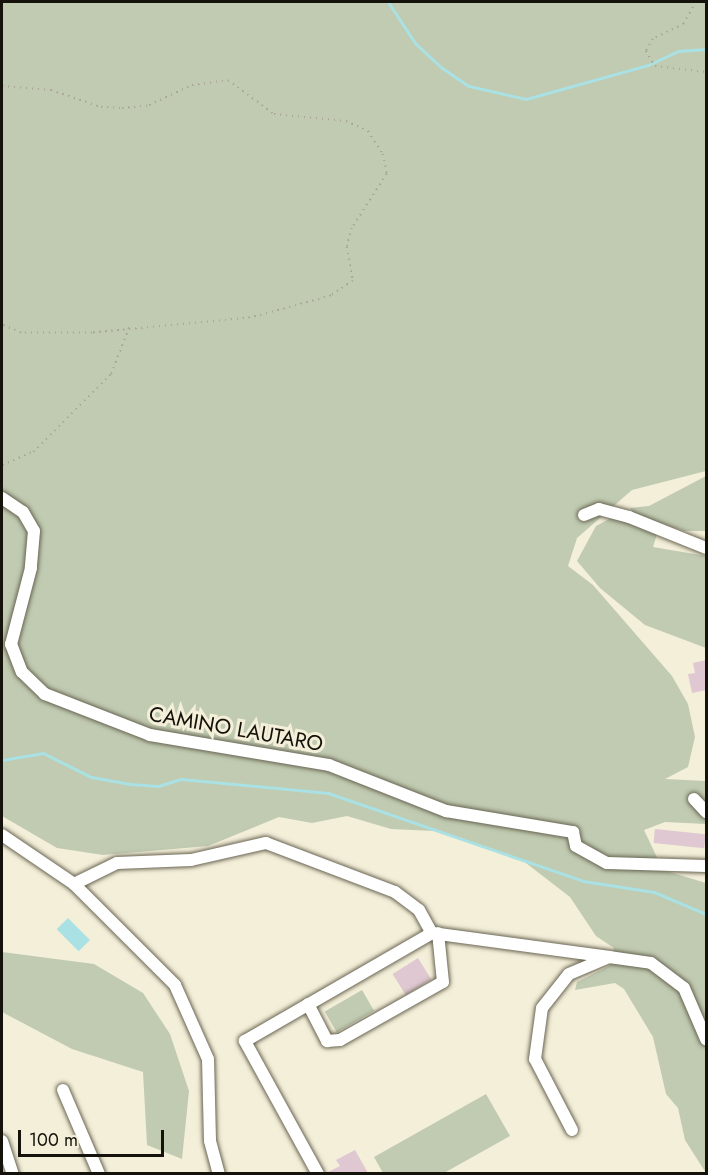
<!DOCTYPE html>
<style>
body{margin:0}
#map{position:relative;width:708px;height:1175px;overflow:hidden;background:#f4efd9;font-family:Jost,sans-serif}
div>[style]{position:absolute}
.green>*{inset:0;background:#c0cbb1;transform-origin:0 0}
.water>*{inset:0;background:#a9e1e4;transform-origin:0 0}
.stream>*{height:3px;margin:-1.5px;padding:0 1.5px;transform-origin:1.5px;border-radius:1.5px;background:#a9e1e4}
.building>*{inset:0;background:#dfc8d1;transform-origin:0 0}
.path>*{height:1.5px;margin-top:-0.75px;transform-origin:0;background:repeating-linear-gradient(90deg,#aba796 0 1.5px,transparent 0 6px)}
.roads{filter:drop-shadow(0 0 2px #696553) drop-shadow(0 0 2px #696553)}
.minor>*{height:12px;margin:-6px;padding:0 6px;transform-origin:6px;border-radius:6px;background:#fff}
span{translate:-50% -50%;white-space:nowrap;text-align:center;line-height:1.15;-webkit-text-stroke:6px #f4efd9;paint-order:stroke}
.street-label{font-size:21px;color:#14120b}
.frame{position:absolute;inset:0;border:3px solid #14120b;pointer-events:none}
.scale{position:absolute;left:18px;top:1130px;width:146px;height:27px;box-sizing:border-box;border:3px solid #14120b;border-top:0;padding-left:8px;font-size:18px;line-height:21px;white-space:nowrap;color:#14120b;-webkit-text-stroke:4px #f4efd9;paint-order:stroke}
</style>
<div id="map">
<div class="green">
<div style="clip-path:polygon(2px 2px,706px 2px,706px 471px,632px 490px,577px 538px,568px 566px,593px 585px,672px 676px,688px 704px,695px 737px,688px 767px,665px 779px,706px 781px,706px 824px,665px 822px,644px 830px,663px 870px,706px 883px,706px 1173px,685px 1140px,678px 1108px,666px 1094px,653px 1037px,624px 989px,615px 983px,575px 990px,577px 982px,611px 965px,614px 948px,596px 936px,570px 897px,522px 860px,434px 831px,391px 829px,347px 816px,312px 823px,279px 817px,208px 846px,103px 855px,57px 848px,2px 816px)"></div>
<div style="clip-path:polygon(706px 476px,706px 531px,685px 531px,636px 516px,630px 508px,649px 506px)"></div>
<div style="clip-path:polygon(613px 517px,657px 534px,653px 547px,706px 556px,706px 648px,645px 625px,600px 588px,577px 561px,596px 526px)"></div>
<div style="clip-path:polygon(2px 952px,94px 964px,143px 993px,170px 1034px,189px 1091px,182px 1159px,147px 1145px,143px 1072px,72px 1049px,2px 1012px)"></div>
<div style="left:362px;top:990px;width:24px;height:43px;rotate:60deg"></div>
<div style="clip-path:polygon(486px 1094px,510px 1136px,444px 1173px,383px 1173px,374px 1157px)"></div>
</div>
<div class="water">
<div style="left:68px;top:918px;width:31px;height:16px;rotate:45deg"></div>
</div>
<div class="stream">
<div style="left:388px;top:2px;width:49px;rotate:56.6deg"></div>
<div style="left:415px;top:43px;width:37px;rotate:43deg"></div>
<div style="left:442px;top:68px;width:32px;rotate:34deg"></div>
<div style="left:469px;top:86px;width:58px;rotate:12.8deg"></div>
<div style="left:526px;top:99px;width:127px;rotate:-15.6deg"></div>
<div style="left:648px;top:65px;width:33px;rotate:-25deg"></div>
<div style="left:678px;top:51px;width:28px;rotate:-4deg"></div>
<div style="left:2px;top:760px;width:42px;rotate:-9.7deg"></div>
<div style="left:43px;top:753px;width:54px;rotate:26.6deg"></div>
<div style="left:91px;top:777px;width:40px;rotate:10deg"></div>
<div style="left:130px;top:784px;width:28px;rotate:4deg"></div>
<div style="left:158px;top:786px;width:24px;rotate:-17deg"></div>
<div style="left:181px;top:779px;width:148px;rotate:5.4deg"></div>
<div style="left:328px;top:793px;width:270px;rotate:19deg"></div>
<div style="left:583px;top:881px;width:72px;rotate:8.8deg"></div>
<div style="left:654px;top:892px;width:56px;rotate:22.9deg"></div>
</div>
<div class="building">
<div style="clip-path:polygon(706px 660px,706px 690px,692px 693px,688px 674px,695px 673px,693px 663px)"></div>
<div style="left:655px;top:829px;width:51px;height:14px;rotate:6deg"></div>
<div style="left:418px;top:958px;width:25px;height:30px;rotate:58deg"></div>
<div style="clip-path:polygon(355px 1150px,368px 1173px,326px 1173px,340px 1166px,336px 1160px)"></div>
</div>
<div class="path">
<div style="left:696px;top:2px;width:25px;rotate:119deg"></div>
<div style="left:684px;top:24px;width:34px;rotate:154deg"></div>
<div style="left:653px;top:39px;width:14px;rotate:120deg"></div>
<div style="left:646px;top:51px;width:17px;rotate:59deg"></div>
<div style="left:655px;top:66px;width:51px;rotate:6.7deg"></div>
<div style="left:2px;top:86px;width:49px;rotate:4.7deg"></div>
<div style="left:51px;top:90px;width:53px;rotate:18.8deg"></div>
<div style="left:101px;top:107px;width:21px;rotate:3deg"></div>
<div style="left:122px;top:108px;width:27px;rotate:-6deg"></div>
<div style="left:149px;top:105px;width:47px;rotate:-24.9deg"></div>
<div style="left:192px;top:85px;width:36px;rotate:-8deg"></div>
<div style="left:228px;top:80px;width:57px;rotate:36.5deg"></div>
<div style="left:274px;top:114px;width:72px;rotate:5.6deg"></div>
<div style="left:346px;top:121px;width:24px;rotate:24deg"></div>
<div style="left:368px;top:131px;width:27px;rotate:57deg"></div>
<div style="left:383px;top:154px;width:20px;rotate:79deg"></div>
<div style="left:387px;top:174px;width:64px;rotate:122.9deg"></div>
<div style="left:352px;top:228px;width:20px;rotate:105deg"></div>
<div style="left:347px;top:247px;width:35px;rotate:80deg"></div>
<div style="left:353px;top:281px;width:27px;rotate:146deg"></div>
<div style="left:331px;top:296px;width:84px;rotate:164.8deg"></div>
<div style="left:250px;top:318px;width:159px;rotate:174.6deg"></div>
<div style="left:92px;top:333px;width:71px;rotate:180deg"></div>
<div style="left:21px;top:333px;width:21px;rotate:-157deg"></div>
<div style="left:2px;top:465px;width:34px;rotate:-23deg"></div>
<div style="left:33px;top:452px;width:110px;rotate:-45deg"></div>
<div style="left:111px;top:374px;width:50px;rotate:-69deg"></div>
</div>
<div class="roads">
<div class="minor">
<div style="left:2px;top:498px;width:25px;rotate:34deg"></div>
<div style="left:23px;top:512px;width:22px;rotate:60deg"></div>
<div style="left:34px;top:531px;width:37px;rotate:95deg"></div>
<div style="left:31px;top:568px;width:79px;rotate:104.7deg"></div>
<div style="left:11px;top:644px;width:30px;rotate:69deg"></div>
<div style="left:22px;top:672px;width:32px;rotate:44deg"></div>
<div style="left:45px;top:694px;width:113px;rotate:21.3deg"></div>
<div style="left:150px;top:735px;width:181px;rotate:9.5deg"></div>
<div style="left:329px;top:765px;width:126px;rotate:21.5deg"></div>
<div style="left:446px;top:811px;width:129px;rotate:9.4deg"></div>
<div style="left:573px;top:832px;width:14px;rotate:78deg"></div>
<div style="left:576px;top:846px;width:35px;rotate:29deg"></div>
<div style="left:607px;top:863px;width:99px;rotate:1.7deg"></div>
<div style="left:584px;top:515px;width:16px;rotate:-22deg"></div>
<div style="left:599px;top:509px;width:31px;rotate:15deg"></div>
<div style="left:629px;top:517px;width:83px;rotate:21.9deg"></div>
<div style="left:694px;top:799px;width:18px;rotate:47deg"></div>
<div style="left:2px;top:835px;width:87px;rotate:34.2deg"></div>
<div style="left:74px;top:884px;width:143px;rotate:45deg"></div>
<div style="left:175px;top:985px;width:81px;rotate:66deg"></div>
<div style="left:208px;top:1059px;width:82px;rotate:88.6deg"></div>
<div style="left:210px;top:1141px;width:34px;rotate:75deg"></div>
<div style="left:74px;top:884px;width:48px;rotate:-26deg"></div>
<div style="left:117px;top:863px;width:74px;rotate:-2.3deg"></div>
<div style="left:191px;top:860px;width:77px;rotate:-12.8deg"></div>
<div style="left:266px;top:843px;width:138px;rotate:20.8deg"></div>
<div style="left:395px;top:892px;width:30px;rotate:37deg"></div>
<div style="left:419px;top:910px;width:26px;rotate:61deg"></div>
<div style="left:432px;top:933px;width:179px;rotate:7.7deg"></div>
<div style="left:308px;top:1004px;width:42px;rotate:62.8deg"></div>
<div style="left:327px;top:1041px;width:13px;rotate:-4deg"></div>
<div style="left:340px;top:1040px;width:118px;rotate:-29.4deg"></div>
<div style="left:443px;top:982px;width:49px;rotate:-95.8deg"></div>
<div style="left:63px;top:1090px;width:91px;rotate:66.8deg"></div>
<div style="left:572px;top:1130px;width:80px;rotate:-117.5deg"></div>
<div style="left:535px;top:1059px;width:51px;rotate:-82.2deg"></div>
<div style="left:542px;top:1008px;width:43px;rotate:-51.5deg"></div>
<div style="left:569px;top:974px;width:43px;rotate:-23deg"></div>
<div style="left:609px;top:957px;width:42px;rotate:8.1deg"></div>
<div style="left:651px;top:963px;width:41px;rotate:37.1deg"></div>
<div style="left:684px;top:988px;width:56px;rotate:66.7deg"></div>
<div style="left:2px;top:1141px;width:35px;rotate:72deg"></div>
<div style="left:318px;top:1174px;width:152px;rotate:-118.8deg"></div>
<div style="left:245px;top:1041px;width:216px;rotate:-30deg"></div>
</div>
</div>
<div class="street-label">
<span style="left:236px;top:729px;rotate:10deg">CAMINO LAUTARO</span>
</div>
<div class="frame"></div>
<div class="scale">100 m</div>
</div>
